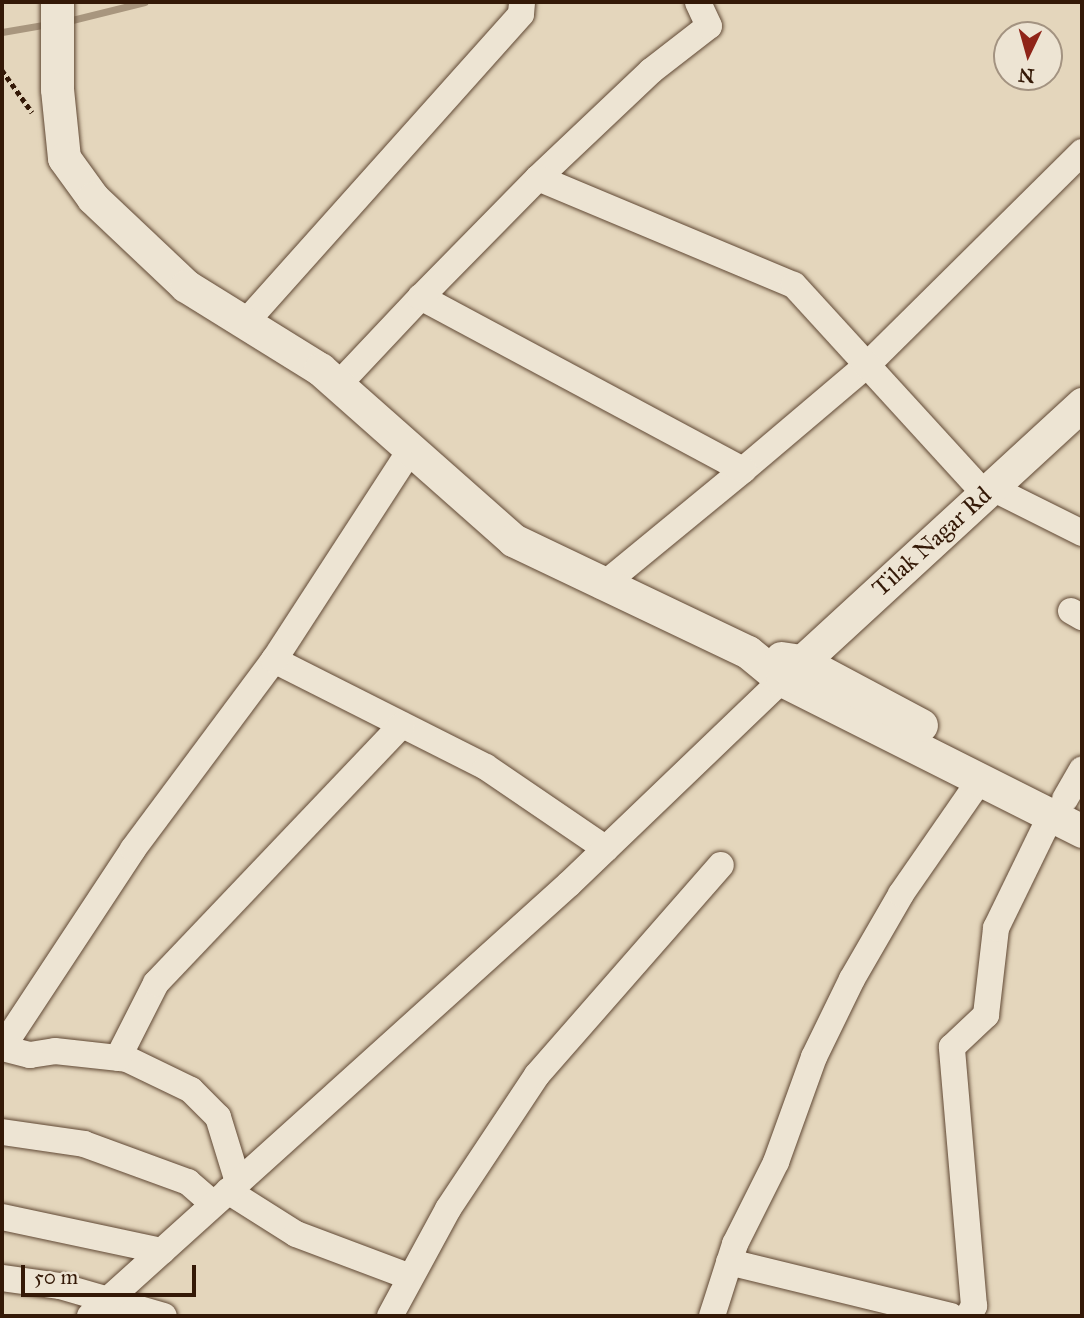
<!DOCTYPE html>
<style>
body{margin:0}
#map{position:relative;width:1084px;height:1318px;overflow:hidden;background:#e4d6bc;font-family:"IM FELL Great Primer",serif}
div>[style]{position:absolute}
.stream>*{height:7px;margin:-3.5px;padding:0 3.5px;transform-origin:3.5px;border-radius:3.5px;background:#a8967e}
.path>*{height:4.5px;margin-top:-2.25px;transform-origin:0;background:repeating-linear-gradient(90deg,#341907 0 5px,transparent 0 8.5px)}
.roads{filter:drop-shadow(0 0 2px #604834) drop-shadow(0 0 2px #604834)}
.minor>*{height:26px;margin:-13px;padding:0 13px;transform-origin:13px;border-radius:13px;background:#ede4d3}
.tertiary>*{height:33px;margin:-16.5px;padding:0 16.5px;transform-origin:16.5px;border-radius:16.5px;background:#ede4d3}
span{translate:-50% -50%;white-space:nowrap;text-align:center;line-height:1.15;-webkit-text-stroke:6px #ede4d3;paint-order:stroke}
.street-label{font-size:24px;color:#341907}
.frame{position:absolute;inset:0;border:4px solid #341907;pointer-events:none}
.north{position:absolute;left:993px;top:21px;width:70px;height:70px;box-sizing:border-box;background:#ede4d3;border:2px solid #a39381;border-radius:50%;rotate:185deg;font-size:19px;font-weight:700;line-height:28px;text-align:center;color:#341907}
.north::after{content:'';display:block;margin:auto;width:24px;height:32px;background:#8f2418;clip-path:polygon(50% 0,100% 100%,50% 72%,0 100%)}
.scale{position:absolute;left:21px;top:1265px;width:175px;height:32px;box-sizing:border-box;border:4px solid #341907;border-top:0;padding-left:9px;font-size:21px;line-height:24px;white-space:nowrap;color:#341907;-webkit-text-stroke:5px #ede4d3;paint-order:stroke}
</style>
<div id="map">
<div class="stream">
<div style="left:64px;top:22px;width:83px;rotate:-13.9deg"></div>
<div style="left:2px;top:32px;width:48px;rotate:-9.7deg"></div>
</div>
<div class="path">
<div style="left:2px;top:70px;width:52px;rotate:54.5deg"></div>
</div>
<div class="roads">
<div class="minor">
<div style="left:538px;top:178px;width:156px;rotate:-43.4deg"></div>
<div style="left:651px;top:71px;width:73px;rotate:-37.8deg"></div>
<div style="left:709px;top:26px;width:26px;rotate:-115deg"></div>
<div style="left:245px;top:323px;width:414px;rotate:-48.2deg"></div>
<div style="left:521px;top:14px;width:12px;rotate:-85deg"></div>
<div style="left:338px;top:385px;width:121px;rotate:-46.7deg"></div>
<div style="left:743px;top:470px;width:162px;rotate:-40.3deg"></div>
<div style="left:867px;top:365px;width:303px;rotate:-44.7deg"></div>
<div style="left:992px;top:488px;width:101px;rotate:26.6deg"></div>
<div style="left:602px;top:586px;width:183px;rotate:-39.4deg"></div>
<div style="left:743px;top:470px;width:366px;rotate:-151.8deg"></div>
<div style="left:421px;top:297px;width:167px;rotate:-45.5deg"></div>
<div style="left:538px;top:178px;width:277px;rotate:22.7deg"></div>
<div style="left:794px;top:285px;width:283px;rotate:47.6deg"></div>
<div style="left:1071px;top:611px;width:13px;rotate:29deg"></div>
<div style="left:274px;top:660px;width:237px;rotate:26.8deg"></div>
<div style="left:486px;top:767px;width:145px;rotate:34.3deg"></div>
<div style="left:1065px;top:799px;width:34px;rotate:-60deg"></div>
<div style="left:2px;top:1048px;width:238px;rotate:-56.6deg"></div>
<div style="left:133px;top:849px;width:236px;rotate:-53.3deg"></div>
<div style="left:274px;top:660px;width:252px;rotate:-57deg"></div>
<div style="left:2px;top:1048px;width:29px;rotate:14deg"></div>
<div style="left:30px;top:1055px;width:25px;rotate:-9deg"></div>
<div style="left:55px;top:1051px;width:72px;rotate:6.3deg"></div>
<div style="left:127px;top:1059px;width:71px;rotate:25.8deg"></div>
<div style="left:191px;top:1090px;width:38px;rotate:45deg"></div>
<div style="left:218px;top:1117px;width:68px;rotate:72.9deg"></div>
<div style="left:118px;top:1058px;width:84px;rotate:-63.1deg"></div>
<div style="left:156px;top:983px;width:356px;rotate:-46.4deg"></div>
<div style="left:2px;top:1132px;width:83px;rotate:8.3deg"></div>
<div style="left:84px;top:1144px;width:111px;rotate:20.1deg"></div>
<div style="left:188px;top:1182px;width:33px;rotate:41deg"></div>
<div style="left:228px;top:1191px;width:80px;rotate:32.3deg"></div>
<div style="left:296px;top:1234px;width:120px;rotate:20.6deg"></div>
<div style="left:2px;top:1217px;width:164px;rotate:12deg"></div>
<div style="left:729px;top:1262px;width:228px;rotate:13.7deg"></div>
<div style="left:2px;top:1278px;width:59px;rotate:7.9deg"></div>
<div style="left:60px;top:1286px;width:108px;rotate:16.1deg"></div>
<div style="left:90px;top:1316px;width:645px;rotate:-42.05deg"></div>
<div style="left:569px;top:884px;width:295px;rotate:-43.8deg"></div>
<div style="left:390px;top:1316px;width:122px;rotate:-61.5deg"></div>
<div style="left:448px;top:1209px;width:161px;rotate:-56.4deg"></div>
<div style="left:537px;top:1075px;width:279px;rotate:-48.8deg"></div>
<div style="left:712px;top:1316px;width:76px;rotate:-72.3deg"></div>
<div style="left:735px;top:1244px;width:92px;rotate:-63.4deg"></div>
<div style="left:776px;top:1162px;width:112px;rotate:-70.1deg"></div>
<div style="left:814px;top:1057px;width:87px;rotate:-64deg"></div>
<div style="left:852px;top:979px;width:98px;rotate:-60deg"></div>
<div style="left:901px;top:894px;width:139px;rotate:-55.3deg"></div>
<div style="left:968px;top:1316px;width:12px;rotate:-59deg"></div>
<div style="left:974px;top:1306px;width:260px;rotate:-94.9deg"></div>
<div style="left:952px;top:1047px;width:47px;rotate:-43.3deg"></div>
<div style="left:986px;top:1015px;width:88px;rotate:-83.4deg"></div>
<div style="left:996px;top:928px;width:126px;rotate:-64deg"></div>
</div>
<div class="tertiary">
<div style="left:57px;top:2px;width:87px;rotate:90deg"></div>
<div style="left:57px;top:89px;width:69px;rotate:84.2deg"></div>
<div style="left:64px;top:158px;width:49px;rotate:54.1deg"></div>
<div style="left:93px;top:198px;width:128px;rotate:43.4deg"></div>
<div style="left:186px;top:286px;width:158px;rotate:31.8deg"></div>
<div style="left:320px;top:369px;width:258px;rotate:41.5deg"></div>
<div style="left:513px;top:540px;width:260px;rotate:25.5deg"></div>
<div style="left:748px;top:652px;width:44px;rotate:39.5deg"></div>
<div style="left:782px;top:680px;width:336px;rotate:26.7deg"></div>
<div style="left:781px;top:658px;width:20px;rotate:9deg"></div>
<div style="left:801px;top:661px;width:136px;rotate:28.1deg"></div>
<div style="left:782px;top:680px;width:408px;rotate:-42.6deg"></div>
</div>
</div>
<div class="street-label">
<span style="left:932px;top:542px;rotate:-42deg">Tilak Nagar Rd</span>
</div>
<div class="frame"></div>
<div class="north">N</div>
<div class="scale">50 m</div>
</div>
